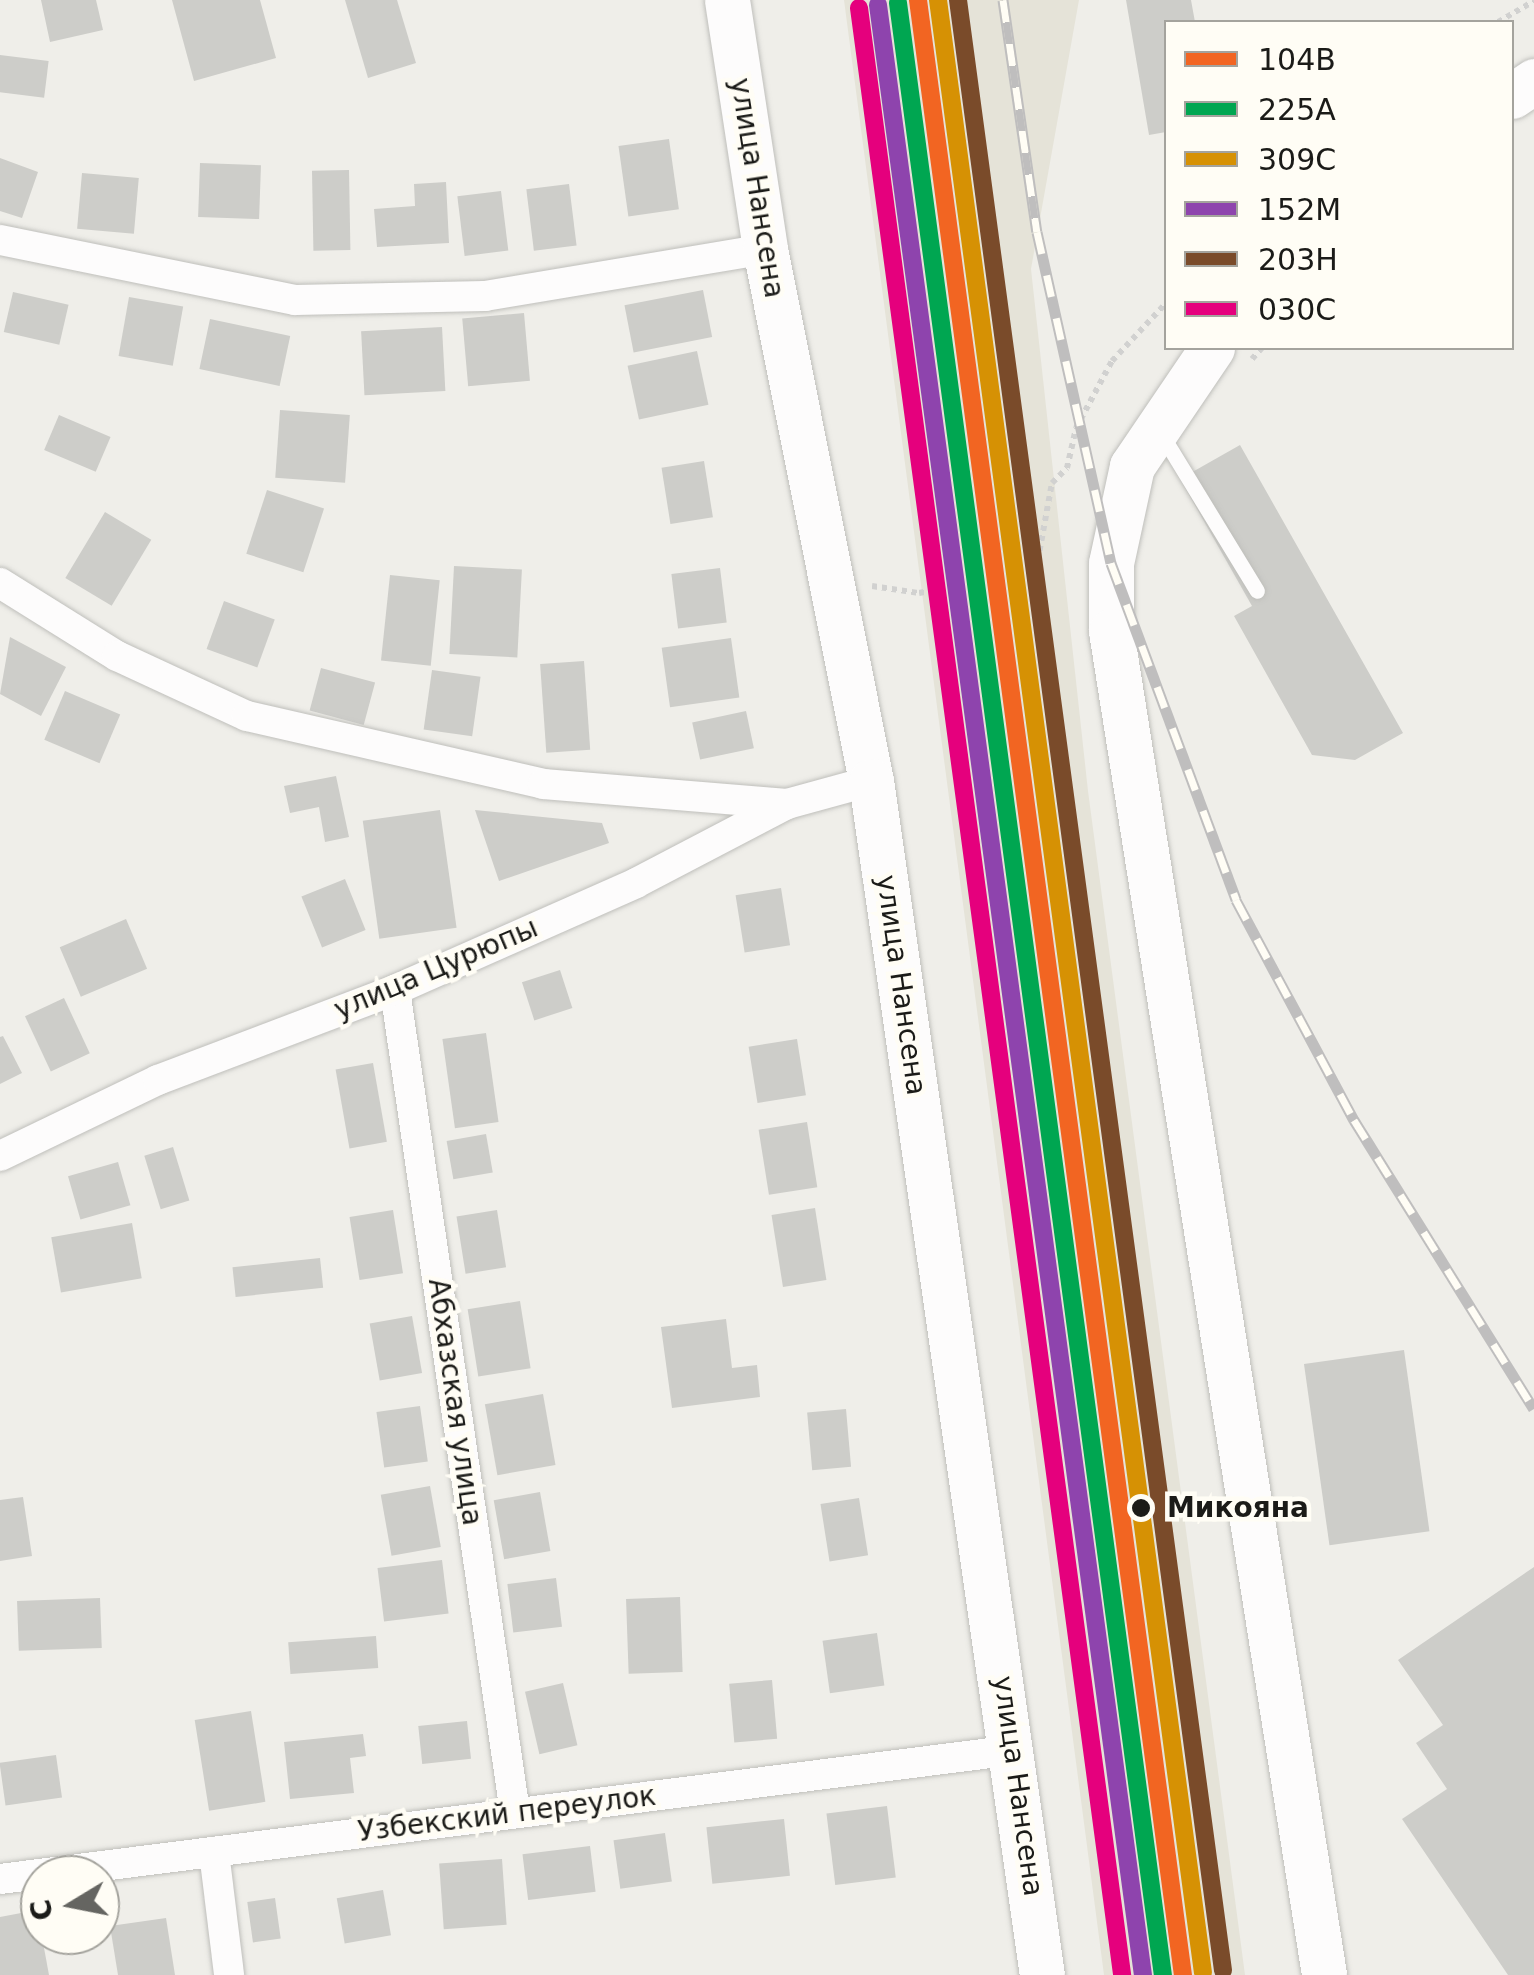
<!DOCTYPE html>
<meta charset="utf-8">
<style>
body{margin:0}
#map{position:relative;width:1534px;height:1975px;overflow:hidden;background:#efeee9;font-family:"DejaVu Sans",sans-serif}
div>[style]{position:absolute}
.built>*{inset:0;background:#e5e3d8}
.building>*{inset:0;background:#cdcdc9;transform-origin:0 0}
.path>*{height:6px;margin-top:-3px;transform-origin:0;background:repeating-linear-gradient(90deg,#d1d1d0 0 5px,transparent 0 10px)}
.roads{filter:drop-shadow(0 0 2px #bfbfbb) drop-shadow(0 0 2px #bfbfbb)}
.lane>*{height:15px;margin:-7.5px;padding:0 7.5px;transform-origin:7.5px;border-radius:7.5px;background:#fdfcfc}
.street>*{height:30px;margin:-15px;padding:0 15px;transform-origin:15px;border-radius:15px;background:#fdfcfc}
.primary>*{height:45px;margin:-22.5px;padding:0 22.5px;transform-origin:22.5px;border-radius:22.5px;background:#fdfcfc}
.rail>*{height:11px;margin-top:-5.5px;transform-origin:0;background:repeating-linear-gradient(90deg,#fffdf5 0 22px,#bfbebe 0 44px);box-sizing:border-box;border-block:2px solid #bfbebe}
.rail-1>*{height:18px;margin:-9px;padding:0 9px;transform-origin:9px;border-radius:9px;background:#f26522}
.rail-2>*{height:18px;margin:-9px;padding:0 9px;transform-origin:9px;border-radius:9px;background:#00a651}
.rail-3>*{height:18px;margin:-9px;padding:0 9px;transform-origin:9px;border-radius:9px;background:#d69104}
.rail-4>*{height:18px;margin:-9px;padding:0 9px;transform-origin:9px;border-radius:9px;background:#8e44ad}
.rail-5>*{height:18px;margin:-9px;padding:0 9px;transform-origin:9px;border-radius:9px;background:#7a4b2a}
.rail-6>*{height:18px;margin:-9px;padding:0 9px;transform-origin:9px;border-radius:9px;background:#e5007d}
.dots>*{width:28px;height:28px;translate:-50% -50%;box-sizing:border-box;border:5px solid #fffdf5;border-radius:50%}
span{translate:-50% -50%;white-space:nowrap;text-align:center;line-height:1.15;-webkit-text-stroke:9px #fffdf5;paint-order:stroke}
.street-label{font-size:28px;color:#1b1b18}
.stop-label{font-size:28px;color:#1b1b18;font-weight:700}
.left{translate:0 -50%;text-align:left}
.legend{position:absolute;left:1164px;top:20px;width:350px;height:330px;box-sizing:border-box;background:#fffdf5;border:2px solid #a4a39d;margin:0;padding:12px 18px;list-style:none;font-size:30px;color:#1b1b18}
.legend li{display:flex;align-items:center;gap:20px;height:50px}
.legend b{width:50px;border:2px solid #a4a39d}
.north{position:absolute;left:20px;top:1855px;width:100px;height:100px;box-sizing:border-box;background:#fffdf5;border:2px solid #a4a39d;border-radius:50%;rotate:260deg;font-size:28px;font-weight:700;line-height:40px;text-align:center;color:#1b1b18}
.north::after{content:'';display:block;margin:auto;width:35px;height:45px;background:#656561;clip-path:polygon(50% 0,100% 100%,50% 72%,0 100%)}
</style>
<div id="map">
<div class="built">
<div style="clip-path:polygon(844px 0,1079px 0,1031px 269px,1088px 791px,1245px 1975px,1104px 1975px)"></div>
</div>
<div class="building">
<div style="clip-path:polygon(41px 0,96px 0,103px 30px,50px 42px)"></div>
<div style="clip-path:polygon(172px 0,260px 0,276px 58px,194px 81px)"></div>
<div style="clip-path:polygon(345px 0,397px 0,416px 63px,368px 78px)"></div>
<div style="clip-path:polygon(1126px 0,1191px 0,1195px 22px,1166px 22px,1166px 132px,1149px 135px)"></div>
<div style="left:0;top:55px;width:49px;height:37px;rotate:7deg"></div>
<div style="left:669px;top:139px;width:71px;height:51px;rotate:82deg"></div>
<div style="clip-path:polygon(0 158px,38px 172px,22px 218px,0 211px)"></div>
<div style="left:200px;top:163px;width:61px;height:54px;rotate:2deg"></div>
<div style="left:349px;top:170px;width:80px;height:37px;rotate:89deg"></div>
<div style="left:82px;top:173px;width:57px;height:56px;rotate:5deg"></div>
<div style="clip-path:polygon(446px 182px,449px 243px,377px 247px,374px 209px,415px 206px,414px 184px)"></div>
<div style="left:569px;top:184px;width:62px;height:43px;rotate:83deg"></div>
<div style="left:501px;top:191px;width:60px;height:44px;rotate:83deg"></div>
<div style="left:703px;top:290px;width:48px;height:80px;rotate:79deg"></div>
<div style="left:13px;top:292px;width:57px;height:41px;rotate:13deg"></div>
<div style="left:129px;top:297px;width:55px;height:60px;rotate:10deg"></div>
<div style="left:524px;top:313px;width:68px;height:62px;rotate:85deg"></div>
<div style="left:210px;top:319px;width:82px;height:51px;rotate:12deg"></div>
<div style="left:442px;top:327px;width:64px;height:81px;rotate:87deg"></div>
<div style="left:697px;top:351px;width:55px;height:71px;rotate:78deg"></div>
<div style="left:280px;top:410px;width:70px;height:68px;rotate:4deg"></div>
<div style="left:59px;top:415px;width:56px;height:38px;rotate:23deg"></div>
<div style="clip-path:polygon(1240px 445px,1403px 733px,1355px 760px,1312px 755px,1234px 616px,1252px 606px,1180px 479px)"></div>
<div style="left:704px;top:461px;width:57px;height:43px;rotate:81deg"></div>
<div style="left:267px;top:490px;width:60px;height:67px;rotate:18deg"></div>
<div style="left:105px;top:512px;width:54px;height:77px;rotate:31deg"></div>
<div style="left:454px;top:566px;width:68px;height:88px;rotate:3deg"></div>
<div style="left:720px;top:568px;width:55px;height:49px;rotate:83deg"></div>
<div style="left:390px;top:575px;width:50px;height:86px;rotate:6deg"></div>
<div style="left:224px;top:601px;width:54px;height:51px;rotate:20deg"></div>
<div style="clip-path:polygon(10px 637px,66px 667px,41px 716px,0 694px)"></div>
<div style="left:731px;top:638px;width:60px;height:70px;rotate:82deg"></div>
<div style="left:584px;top:661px;width:89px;height:44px;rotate:86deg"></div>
<div style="left:321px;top:668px;width:56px;height:44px;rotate:15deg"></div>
<div style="left:432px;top:670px;width:49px;height:60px;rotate:8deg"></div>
<div style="left:65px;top:691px;width:60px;height:53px;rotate:23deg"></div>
<div style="left:746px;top:711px;width:38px;height:55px;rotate:78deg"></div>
<div style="clip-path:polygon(336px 776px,349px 837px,325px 842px,319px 807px,290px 813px,284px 786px)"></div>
<div style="left:440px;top:810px;width:119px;height:78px;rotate:82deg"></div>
<div style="clip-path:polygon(475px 810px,602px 823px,609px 843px,499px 881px)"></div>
<div style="left:345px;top:879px;width:55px;height:47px;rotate:68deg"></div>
<div style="left:781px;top:888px;width:58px;height:46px;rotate:81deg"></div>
<div style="left:126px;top:919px;width:54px;height:72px;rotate:67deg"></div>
<div style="left:560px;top:970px;width:40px;height:40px;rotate:72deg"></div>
<div style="left:64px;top:998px;width:61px;height:43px;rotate:65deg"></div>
<div style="left:486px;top:1033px;width:90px;height:44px;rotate:82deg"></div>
<div style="clip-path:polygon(3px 1036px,22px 1073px,0 1084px,0 1037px)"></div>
<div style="left:797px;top:1039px;width:57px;height:49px;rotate:81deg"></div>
<div style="left:373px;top:1063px;width:80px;height:38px;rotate:80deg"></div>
<div style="left:807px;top:1122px;width:66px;height:49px;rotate:81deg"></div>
<div style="left:486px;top:1134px;width:39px;height:40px;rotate:80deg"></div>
<div style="left:173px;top:1147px;width:56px;height:30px;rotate:73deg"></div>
<div style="left:118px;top:1162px;width:45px;height:52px;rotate:74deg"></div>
<div style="left:815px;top:1208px;width:73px;height:44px;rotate:81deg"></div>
<div style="left:393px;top:1210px;width:64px;height:44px;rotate:81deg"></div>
<div style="left:497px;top:1210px;width:58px;height:41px;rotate:81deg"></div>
<div style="left:132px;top:1223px;width:56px;height:82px;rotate:80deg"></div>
<div style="left:320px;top:1258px;width:30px;height:88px;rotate:84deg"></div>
<div style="left:520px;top:1301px;width:68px;height:53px;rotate:81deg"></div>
<div style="left:412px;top:1316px;width:58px;height:43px;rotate:80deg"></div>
<div style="clip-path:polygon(726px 1319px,732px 1368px,757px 1365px,760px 1397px,672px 1408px,661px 1327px)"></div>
<div style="left:1404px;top:1350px;width:183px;height:101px;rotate:82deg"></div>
<div style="left:543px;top:1394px;width:72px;height:59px;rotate:80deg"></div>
<div style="left:420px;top:1406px;width:56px;height:44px;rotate:82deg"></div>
<div style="left:846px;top:1409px;width:58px;height:39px;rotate:85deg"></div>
<div style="left:430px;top:1486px;width:62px;height:50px;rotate:80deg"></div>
<div style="left:540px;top:1492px;width:60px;height:47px;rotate:80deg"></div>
<div style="clip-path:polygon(23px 1497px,32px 1556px,0 1561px,0 1500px)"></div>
<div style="left:859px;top:1498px;width:58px;height:39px;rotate:81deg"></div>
<div style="left:442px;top:1560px;width:54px;height:65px;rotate:83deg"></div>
<div style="clip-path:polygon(1534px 1567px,1534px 1975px,1508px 1975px,1402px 1819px,1447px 1789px,1416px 1743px,1443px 1725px,1398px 1660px)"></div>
<div style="left:556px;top:1578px;width:49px;height:49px;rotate:83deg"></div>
<div style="left:680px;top:1597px;width:75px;height:54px;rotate:88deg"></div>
<div style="left:100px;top:1598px;width:50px;height:83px;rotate:88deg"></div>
<div style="left:877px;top:1633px;width:53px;height:55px;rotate:82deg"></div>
<div style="left:376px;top:1636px;width:32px;height:88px;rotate:86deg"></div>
<div style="left:772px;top:1680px;width:59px;height:43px;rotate:85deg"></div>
<div style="left:563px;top:1683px;width:64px;height:39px;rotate:77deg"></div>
<div style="left:251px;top:1711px;width:92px;height:57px;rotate:81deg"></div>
<div style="left:467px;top:1721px;width:38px;height:49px;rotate:84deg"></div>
<div style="clip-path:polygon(363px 1734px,366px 1756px,350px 1758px,354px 1793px,290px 1799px,284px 1742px)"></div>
<div style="left:56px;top:1755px;width:43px;height:57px;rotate:82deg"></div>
<div style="left:887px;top:1806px;width:72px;height:61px;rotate:83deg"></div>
<div style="left:784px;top:1819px;width:57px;height:78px;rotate:84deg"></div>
<div style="left:665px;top:1833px;width:49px;height:52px;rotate:82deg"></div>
<div style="left:590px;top:1846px;width:46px;height:68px;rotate:83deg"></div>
<div style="left:502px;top:1859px;width:66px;height:63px;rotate:86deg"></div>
<div style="left:383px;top:1890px;width:46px;height:47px;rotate:80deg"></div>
<div style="left:275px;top:1898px;width:41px;height:28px;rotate:82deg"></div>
<div style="clip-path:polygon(37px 1910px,49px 1975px,0 1975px,0 1917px)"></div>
<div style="clip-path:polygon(166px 1918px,175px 1975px,118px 1975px,110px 1926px)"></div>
</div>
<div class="path">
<div style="left:1498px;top:22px;width:42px;rotate:-30.3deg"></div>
<div style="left:1252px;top:359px;width:15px;rotate:-48deg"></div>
<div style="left:872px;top:586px;width:48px;rotate:8.5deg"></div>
<div style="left:919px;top:593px;width:119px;rotate:-11.1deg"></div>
<div style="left:1036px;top:570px;width:88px;rotate:-79.6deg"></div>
<div style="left:1052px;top:483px;width:21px;rotate:-45deg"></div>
<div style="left:1067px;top:468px;width:41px;rotate:-77.3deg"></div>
<div style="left:1076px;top:428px;width:76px;rotate:-61.8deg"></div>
<div style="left:1112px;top:361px;width:79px;rotate:-47deg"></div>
</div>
<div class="roads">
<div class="lane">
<div style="left:1160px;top:432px;width:186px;rotate:58.6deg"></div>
</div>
<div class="street">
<div style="left:0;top:240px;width:301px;rotate:11.5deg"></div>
<div style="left:295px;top:300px;width:190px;rotate:-1.2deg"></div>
<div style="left:485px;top:296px;width:284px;rotate:-9.5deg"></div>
<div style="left:0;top:583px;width:138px;rotate:32deg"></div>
<div style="left:117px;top:656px;width:143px;rotate:24.8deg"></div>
<div style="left:247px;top:716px;width:304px;rotate:12.9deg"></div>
<div style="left:543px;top:784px;width:245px;rotate:4.7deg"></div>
<div style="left:395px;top:990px;width:832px;rotate:81.7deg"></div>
<div style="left:0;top:1156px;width:175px;rotate:-25.7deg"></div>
<div style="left:158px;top:1080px;width:254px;rotate:-20.8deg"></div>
<div style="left:395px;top:990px;width:264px;rotate:-23.9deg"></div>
<div style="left:636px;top:883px;width:170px;rotate:-27.6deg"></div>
<div style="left:787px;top:804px;width:87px;rotate:-15.3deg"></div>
<div style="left:214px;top:1852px;width:124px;rotate:83deg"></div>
<div style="left:0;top:1879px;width:1022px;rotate:-7.25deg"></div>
</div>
<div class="primary">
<div style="left:727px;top:0;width:252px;rotate:81.3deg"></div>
<div style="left:765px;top:249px;width:542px;rotate:78.73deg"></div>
<div style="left:871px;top:781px;width:1206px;rotate:81.85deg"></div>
<div style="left:1512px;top:96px;width:27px;rotate:-34deg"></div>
<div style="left:1212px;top:348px;width:143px;rotate:124.1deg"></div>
<div style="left:1132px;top:466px;width:99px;rotate:102.2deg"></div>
<div style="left:1111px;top:563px;width:68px;rotate:90deg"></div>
<div style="left:1111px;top:631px;width:1361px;rotate:80.99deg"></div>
</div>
</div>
<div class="rail">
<div style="left:1003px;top:0;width:234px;rotate:81.7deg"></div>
<div style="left:1037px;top:232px;width:339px;rotate:77.4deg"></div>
<div style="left:1111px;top:563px;width:359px;rotate:69.6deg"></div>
<div style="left:1236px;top:900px;width:250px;rotate:61.8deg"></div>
<div style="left:1354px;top:1120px;width:340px;rotate:58.1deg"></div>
</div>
<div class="rail-1">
<div style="left:918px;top:0;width:1993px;rotate:82.36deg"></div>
</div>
<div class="rail-2">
<div style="left:898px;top:3px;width:1990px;rotate:82.35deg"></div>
</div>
<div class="rail-3">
<div style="left:938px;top:0;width:1990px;rotate:82.35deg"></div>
</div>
<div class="rail-4">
<div style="left:878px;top:5px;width:1988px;rotate:82.34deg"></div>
</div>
<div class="rail-5">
<div style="left:958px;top:0;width:1988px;rotate:82.34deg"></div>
</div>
<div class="rail-6">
<div style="left:859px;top:8px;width:1985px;rotate:82.38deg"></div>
</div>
<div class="dots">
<div style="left:1141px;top:1508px;background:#1b1b18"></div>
</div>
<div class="street-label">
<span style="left:757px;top:188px;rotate:81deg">улица Нансена</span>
<span style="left:436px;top:969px;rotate:-23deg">улица Цурюпы</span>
<span style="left:901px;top:985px;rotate:82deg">улица Нансена</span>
<span style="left:455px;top:1402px;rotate:82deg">Абхазская улица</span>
<span style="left:1018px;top:1786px;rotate:82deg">улица Нансена</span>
<span style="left:507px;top:1814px;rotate:-7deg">Узбекский переулок</span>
</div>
<div class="stop-label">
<span class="left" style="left:1167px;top:1508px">Микояна</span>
</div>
<ul class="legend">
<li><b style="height:12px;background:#f26522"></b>104В</li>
<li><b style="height:12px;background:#00a651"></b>225А</li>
<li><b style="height:12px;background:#d69104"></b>309С</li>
<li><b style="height:12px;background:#8e44ad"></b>152М</li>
<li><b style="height:12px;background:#7a4b2a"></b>203Н</li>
<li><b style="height:12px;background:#e5007d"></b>030C</li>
</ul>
<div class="north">С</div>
</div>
